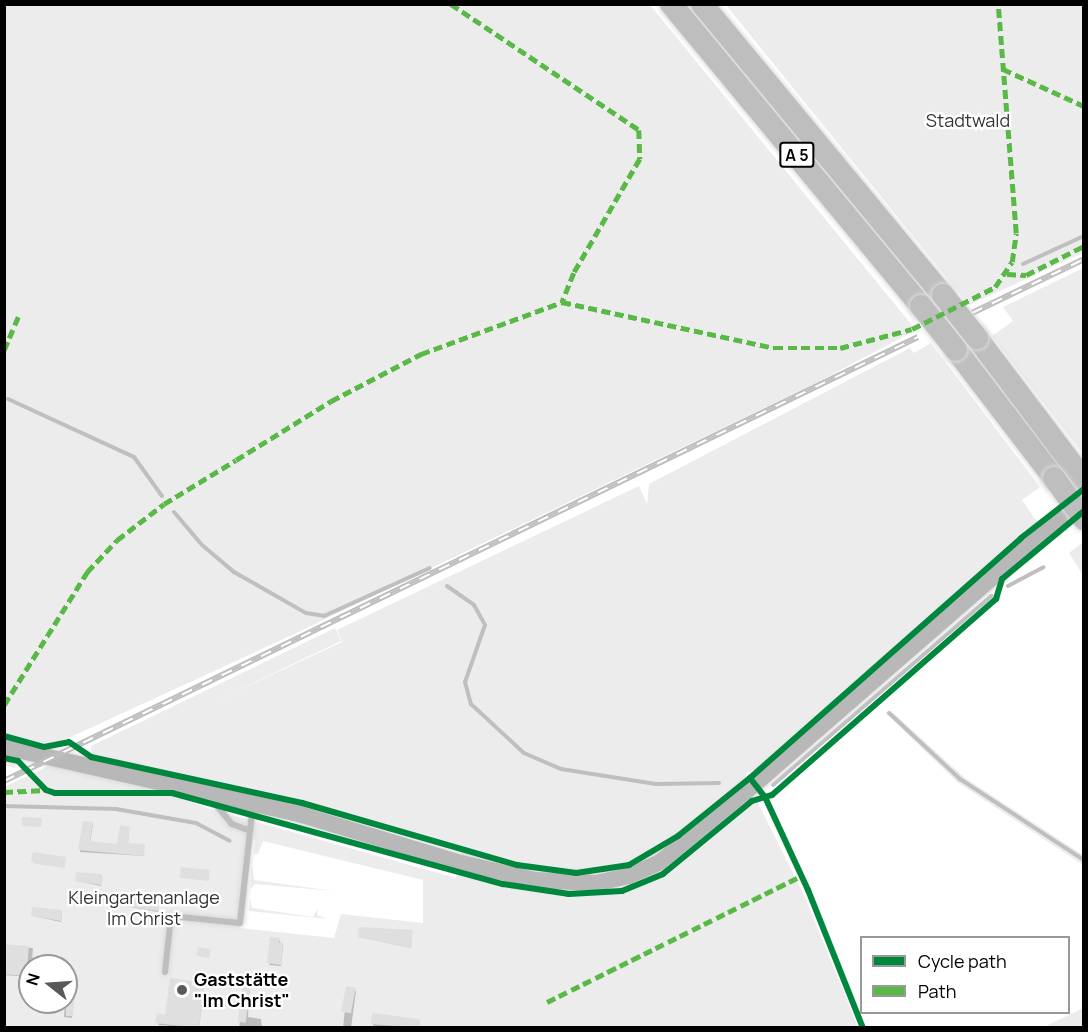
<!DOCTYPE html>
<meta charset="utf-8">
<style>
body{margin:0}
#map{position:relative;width:1088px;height:1032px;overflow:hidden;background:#fff;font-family:Manrope,sans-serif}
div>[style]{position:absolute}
.green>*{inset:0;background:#ececec}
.shadow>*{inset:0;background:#0003;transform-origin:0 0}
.stream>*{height:4px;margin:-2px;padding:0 2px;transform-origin:2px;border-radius:2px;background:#bfbfbf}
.building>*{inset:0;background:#dfdfdf;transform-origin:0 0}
.roads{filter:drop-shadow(0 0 2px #dbdbdb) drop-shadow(0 0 2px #dbdbdb)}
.service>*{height:6px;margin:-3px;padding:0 3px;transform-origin:3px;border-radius:3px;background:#bebebe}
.secondary>*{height:16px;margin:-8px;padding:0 8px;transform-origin:8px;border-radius:8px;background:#b8b8b8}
.motorway>*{height:22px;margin:-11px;padding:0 11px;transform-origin:11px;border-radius:11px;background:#bebebe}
.rail>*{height:6px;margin-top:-3px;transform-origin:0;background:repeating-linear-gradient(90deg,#fff 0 11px,#bebebe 0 22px);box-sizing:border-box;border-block:2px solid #bebebe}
.bridges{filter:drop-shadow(0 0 2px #dbdbdb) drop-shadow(0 0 2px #dbdbdb)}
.motorway-bridge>*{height:22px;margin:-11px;padding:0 11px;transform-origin:11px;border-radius:11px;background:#bebebe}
.quiet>*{height:4.5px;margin-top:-2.25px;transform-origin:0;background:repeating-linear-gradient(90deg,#58b947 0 9px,transparent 0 13.5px)}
.cycleway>*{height:6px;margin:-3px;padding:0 3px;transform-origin:3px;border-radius:3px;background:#00873e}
.dots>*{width:16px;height:16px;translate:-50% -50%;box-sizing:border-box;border:3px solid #fff;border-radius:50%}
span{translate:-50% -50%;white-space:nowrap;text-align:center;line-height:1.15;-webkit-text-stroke:4.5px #fff;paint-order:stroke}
.shield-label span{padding:2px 4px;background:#fff;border:2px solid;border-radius:4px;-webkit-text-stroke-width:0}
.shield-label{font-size:16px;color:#000;font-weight:700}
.park-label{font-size:18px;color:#333}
.poi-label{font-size:18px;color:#000;font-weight:700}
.left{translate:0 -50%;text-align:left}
.frame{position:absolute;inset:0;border:6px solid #000;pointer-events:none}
.legend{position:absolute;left:860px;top:936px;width:210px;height:78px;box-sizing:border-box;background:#fff;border:2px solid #999;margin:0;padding:8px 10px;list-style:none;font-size:18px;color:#000}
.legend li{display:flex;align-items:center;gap:12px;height:30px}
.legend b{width:30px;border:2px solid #999}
.north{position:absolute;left:18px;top:954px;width:60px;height:60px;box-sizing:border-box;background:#fff;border:2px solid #999;border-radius:50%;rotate:287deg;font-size:16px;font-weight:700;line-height:24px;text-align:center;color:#000}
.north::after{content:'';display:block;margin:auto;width:21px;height:27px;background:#595959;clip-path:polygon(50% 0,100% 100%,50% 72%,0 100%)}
</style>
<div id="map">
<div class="green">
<div style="clip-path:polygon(4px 5px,650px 5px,916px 330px,814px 384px,290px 636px,60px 742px,44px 745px,23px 740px,15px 768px,5px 765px)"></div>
<div style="clip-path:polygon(726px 5px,1083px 5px,1083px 253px,969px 305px)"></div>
<div style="clip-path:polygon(1083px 268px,1084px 454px,1083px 454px,992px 336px,1013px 321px,1003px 307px)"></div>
<div style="clip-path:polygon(evenodd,931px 343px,1040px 487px,1022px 500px,1037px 522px,756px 769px,746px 773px,746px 779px,804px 895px,858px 1027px,5px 1027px,4px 787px,51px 765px,172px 789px,171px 795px,207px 808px,456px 878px,462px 847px,302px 801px,92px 756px,91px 746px,335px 628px,341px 641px,213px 702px,342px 642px,337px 630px,639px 486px,647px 504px,649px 484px,910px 348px,914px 353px,931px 343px,250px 838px,255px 840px,254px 854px,258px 854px,263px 841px,423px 880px,423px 923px,341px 914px,334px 938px,240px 928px,250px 838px,931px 343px,30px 966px,66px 966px,66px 1002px,30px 1002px,30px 966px)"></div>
<div style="clip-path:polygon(1082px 543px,1083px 546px,1083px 575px,1069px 553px)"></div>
<div style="clip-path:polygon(890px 710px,965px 778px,1083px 855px,1083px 865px,957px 782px,886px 713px)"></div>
<div style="clip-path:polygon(252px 865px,254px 880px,334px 891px,255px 884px,250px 890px)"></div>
<div style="clip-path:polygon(250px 898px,252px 908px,313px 917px,318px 908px,317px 915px,328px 919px,249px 911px)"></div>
<div style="clip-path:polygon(1083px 1008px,1083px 1027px,1044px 1027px)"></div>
</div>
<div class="shadow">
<div style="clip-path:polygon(85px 823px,93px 825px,90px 842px,119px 845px,129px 828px,128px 844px,144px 846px,144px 856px,80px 852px)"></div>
<div style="clip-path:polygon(102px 876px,101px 886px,77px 881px)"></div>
<div style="clip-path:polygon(159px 902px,158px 912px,114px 904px)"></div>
<div style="clip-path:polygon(62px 912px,61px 922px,33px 916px)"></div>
<div style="clip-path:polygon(412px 931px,411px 948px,359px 937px)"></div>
<div style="clip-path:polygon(279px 940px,283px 946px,281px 966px,269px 965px)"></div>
<div style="left:5px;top:946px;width:28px;height:29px;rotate:4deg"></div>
<div style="clip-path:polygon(76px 974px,72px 1018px,64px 1017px,66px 986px)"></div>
<div style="clip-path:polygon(245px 982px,250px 984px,248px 1017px,261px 1019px,262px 1028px,239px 1028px)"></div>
<div style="clip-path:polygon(192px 983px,192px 987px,204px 991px,199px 1028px,158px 1025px)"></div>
<div style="clip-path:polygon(347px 988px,356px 991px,351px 1028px,343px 1028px)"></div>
<div style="clip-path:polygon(374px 1015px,419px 1020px,420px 1028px,373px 1028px)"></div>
</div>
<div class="stream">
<div style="left:1023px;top:264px;width:67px;rotate:-24.7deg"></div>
<div style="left:8px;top:399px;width:139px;rotate:24.7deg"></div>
<div style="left:134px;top:457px;width:48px;rotate:54.3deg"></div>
<div style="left:174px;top:512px;width:43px;rotate:49.7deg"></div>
<div style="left:202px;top:545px;width:42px;rotate:40.2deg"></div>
<div style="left:234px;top:572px;width:83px;rotate:29.7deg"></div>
<div style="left:306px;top:613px;width:18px;rotate:9deg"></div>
<div style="left:324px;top:616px;width:116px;rotate:-24.4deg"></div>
<div style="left:447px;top:586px;width:33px;rotate:35deg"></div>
<div style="left:474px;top:605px;width:23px;rotate:61deg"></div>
<div style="left:485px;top:625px;width:60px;rotate:109.3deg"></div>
<div style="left:465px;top:682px;width:23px;rotate:75deg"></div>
<div style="left:471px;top:704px;width:72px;rotate:42.8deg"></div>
<div style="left:524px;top:753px;width:40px;rotate:23.4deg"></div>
<div style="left:561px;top:769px;width:96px;rotate:9deg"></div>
<div style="left:656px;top:784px;width:63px;rotate:-0.9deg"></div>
<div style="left:1008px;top:586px;width:40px;rotate:-28deg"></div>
<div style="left:889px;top:713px;width:97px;rotate:42.9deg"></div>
<div style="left:960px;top:779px;width:148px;rotate:33.2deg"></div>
<div style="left:773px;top:785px;width:289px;rotate:-40.9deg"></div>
<div style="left:4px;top:806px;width:112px;rotate:1.5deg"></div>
<div style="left:116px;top:809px;width:81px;rotate:9.9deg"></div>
<div style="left:196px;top:823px;width:38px;rotate:28deg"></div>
</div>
<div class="building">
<div style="left:22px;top:817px;width:20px;height:9px;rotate:3deg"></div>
<div style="clip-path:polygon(83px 821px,93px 822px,90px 841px,117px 844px,120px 825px,130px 827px,128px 843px,145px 844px,144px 856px,78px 850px)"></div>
<div style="clip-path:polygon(33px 852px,66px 857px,65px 868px,36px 864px,31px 861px)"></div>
<div style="left:181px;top:867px;width:29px;height:11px;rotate:6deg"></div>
<div style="clip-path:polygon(76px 872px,102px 874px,101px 885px,75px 881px)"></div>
<div style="clip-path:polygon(113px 895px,160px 900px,158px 911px,112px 904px)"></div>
<div style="clip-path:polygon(32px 907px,62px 910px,61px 921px,31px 916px)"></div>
<div style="clip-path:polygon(359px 927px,413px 930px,411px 948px,358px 937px)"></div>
<div style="clip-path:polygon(270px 937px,280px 938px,279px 943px,283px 943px,281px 965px,267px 963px)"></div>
<div style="left:4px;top:944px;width:25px;height:30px;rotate:5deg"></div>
<div style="left:198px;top:947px;width:13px;height:9px;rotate:9deg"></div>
<div style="clip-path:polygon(66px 971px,76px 972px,73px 1016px,66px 1016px)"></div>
<div style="clip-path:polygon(170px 978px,193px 981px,192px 986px,204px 988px,199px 1028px,155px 1023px,157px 1013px,165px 1015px)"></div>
<div style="left:243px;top:980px;width:8px;height:42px;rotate:7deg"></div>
<div style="left:346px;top:986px;width:10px;height:26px;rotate:11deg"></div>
<div style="clip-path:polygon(372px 1013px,420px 1019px,420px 1028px,371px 1024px)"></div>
</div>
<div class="roads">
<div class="service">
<div style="left:218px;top:807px;width:22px;rotate:51deg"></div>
<div style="left:232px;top:824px;width:19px;rotate:21deg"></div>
<div style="left:165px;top:972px;width:56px;rotate:-83.9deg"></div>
<div style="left:171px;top:916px;width:69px;rotate:5.8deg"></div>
<div style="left:240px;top:923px;width:120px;rotate:-83.8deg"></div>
</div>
<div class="secondary">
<div style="left:4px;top:747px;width:303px;rotate:12.8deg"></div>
<div style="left:299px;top:814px;width:165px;rotate:16.9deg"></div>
<div style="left:457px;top:862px;width:80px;rotate:13deg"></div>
<div style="left:535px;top:880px;width:61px;rotate:2.8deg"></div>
<div style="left:596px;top:883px;width:34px;rotate:-12deg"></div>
<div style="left:629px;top:876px;width:34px;rotate:-24deg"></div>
<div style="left:660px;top:862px;width:123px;rotate:-39.4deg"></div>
<div style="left:755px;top:784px;width:405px;rotate:-41deg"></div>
</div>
<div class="motorway">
<div style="left:671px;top:4px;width:392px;rotate:50.4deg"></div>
<div style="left:702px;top:4px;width:378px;rotate:50.4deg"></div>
<div style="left:977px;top:338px;width:178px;rotate:53deg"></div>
<div style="left:956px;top:350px;width:161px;rotate:52.6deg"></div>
</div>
</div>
<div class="rail">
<div style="left:972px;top:313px;width:124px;rotate:-25.7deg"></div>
<div style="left:4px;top:781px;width:1016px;rotate:-25.91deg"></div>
</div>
<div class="bridges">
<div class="motorway-bridge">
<div style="left:943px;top:295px;width:55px;rotate:51.7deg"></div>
<div style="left:921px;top:306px;width:56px;rotate:51.5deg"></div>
<div style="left:1054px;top:478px;width:51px;rotate:53.8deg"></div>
</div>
</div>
<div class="quiet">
<div style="left:451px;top:4px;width:226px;rotate:33.8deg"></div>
<div style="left:639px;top:130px;width:29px;rotate:88deg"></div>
<div style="left:640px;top:159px;width:132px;rotate:120.1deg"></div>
<div style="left:574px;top:273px;width:31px;rotate:112deg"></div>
<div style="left:1003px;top:69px;width:89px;rotate:24.6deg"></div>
<div style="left:1007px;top:274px;width:19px;rotate:3deg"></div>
<div style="left:1026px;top:275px;width:65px;rotate:-26.6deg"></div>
<div style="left:4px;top:350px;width:39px;rotate:-67deg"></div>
<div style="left:4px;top:705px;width:157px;rotate:-58deg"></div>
<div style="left:87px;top:572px;width:44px;rotate:-46.8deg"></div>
<div style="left:117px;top:540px;width:59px;rotate:-37.5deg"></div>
<div style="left:164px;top:504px;width:84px;rotate:-31.4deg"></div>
<div style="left:236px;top:460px;width:112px;rotate:-31.8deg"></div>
<div style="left:331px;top:401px;width:102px;rotate:-27.6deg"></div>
<div style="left:421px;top:354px;width:150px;rotate:-20.2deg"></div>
<div style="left:562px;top:302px;width:217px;rotate:12.2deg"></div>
<div style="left:774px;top:348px;width:66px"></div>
<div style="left:840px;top:348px;width:74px;rotate:-14.8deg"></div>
<div style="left:912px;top:329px;width:93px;rotate:-26.8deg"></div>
<div style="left:995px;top:287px;width:30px;rotate:-56deg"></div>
<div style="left:1012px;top:262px;width:29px;rotate:-82deg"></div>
<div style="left:1016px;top:233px;width:230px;rotate:-94.5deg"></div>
<div style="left:4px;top:792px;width:42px;rotate:-2.7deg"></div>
<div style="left:547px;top:1002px;width:284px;rotate:-26.4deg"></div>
</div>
<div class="cycleway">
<div style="left:4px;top:736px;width:41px;rotate:15.4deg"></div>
<div style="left:44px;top:747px;width:25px;rotate:-11deg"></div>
<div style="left:69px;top:742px;width:27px;rotate:34deg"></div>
<div style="left:91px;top:757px;width:216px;rotate:12.3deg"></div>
<div style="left:302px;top:803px;width:224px;rotate:16.1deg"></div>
<div style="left:517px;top:865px;width:60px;rotate:7.7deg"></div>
<div style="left:576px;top:873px;width:54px;rotate:-8.6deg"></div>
<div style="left:629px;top:865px;width:57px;rotate:-30.6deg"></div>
<div style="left:678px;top:836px;width:92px;rotate:-38.9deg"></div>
<div style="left:750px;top:778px;width:362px;rotate:-41.5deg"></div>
<div style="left:1021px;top:538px;width:80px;rotate:-37.9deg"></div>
<div style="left:4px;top:758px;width:14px;rotate:12deg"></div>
<div style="left:18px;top:761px;width:40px;rotate:46deg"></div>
<div style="left:46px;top:790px;width:9px;rotate:18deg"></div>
<div style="left:55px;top:793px;width:117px"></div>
<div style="left:172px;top:793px;width:343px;rotate:15.4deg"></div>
<div style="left:503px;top:884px;width:67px;rotate:8.6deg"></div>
<div style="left:569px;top:894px;width:53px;rotate:-3.2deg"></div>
<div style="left:622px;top:891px;width:44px;rotate:-22.5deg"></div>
<div style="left:663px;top:874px;width:115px;rotate:-39.4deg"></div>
<div style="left:752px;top:801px;width:21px;rotate:-17deg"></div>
<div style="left:772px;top:795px;width:298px;rotate:-41.2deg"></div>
<div style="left:996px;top:599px;width:21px;rotate:-73deg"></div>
<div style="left:1002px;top:579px;width:107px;rotate:-39.7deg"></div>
<div style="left:750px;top:778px;width:24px;rotate:52deg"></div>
<div style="left:765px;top:797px;width:102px;rotate:65.2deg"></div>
<div style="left:808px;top:890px;width:149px;rotate:68.3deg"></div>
</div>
<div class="dots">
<div style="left:182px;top:990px;background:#595959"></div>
</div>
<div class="shield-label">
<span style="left:797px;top:155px">A 5</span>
</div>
<div class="park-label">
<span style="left:968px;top:120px">Stadtwald</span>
<span style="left:144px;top:908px">Kleingartenanlage<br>Im Christ</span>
</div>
<div class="poi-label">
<span class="left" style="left:194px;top:990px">Gaststätte<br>"Im Christ"</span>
</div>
<div class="frame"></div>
<ul class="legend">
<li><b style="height:8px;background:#00873e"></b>Cycle path</li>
<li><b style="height:8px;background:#58b947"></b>Path</li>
</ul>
<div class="north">N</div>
</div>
